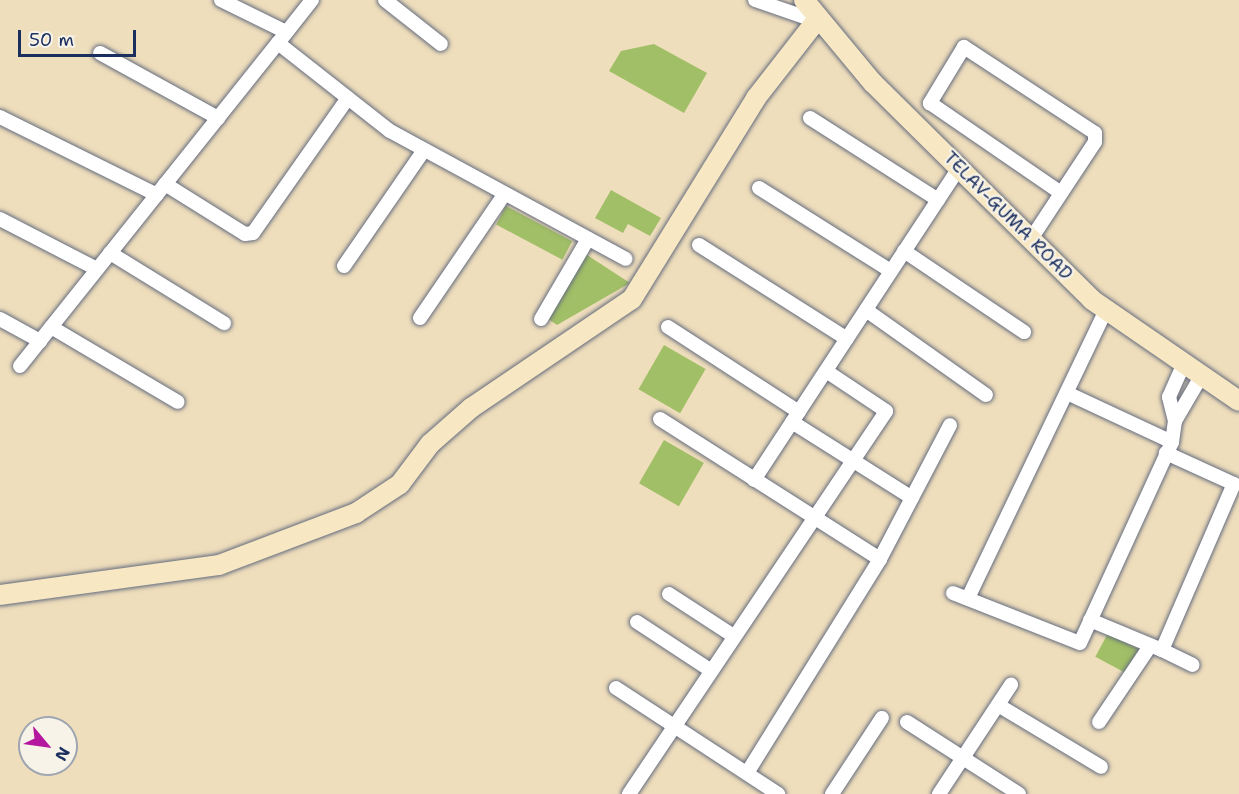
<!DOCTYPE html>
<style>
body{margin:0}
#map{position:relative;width:1239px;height:794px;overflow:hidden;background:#efdebc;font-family:"Shantell Sans",sans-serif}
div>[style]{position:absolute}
.green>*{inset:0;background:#a1bf67;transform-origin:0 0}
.roads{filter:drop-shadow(0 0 2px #656c7f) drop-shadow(0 0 2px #656c7f)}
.street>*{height:14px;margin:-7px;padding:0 7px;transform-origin:7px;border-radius:7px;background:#fff}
.secondary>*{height:20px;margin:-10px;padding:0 10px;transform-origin:10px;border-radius:10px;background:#f7e8c3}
span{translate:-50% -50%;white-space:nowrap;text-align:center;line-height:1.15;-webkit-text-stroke:4.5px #f7f3e8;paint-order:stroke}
.street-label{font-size:18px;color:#1b2f5e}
.north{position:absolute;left:18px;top:716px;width:60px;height:60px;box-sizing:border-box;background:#f7f3e8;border:2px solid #9fa5b1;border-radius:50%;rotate:119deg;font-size:16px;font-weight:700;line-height:24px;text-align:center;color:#1b2f5e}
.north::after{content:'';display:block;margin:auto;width:21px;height:27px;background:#b5179e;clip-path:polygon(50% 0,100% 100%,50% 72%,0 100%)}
.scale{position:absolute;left:18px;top:30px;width:118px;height:27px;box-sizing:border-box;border:3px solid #1b2f5e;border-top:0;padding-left:8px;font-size:18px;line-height:21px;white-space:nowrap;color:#1b2f5e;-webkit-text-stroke:4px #f7f3e8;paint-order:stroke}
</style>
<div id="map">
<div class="green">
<div style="clip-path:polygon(654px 44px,707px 73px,684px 113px,609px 71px,621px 51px)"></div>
<div style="clip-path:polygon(611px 190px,661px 218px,650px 236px,628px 224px,623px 233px,595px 218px)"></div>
<div style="left:506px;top:206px;width:75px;height:21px;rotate:28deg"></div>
<div style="clip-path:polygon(587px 255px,630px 283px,557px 325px,547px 318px)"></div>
<div style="left:664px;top:345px;width:48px;height:51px;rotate:30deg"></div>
<div style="left:664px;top:440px;width:46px;height:50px;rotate:30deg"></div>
<div style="left:1108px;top:633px;width:36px;height:27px;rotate:28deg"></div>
</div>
<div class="roads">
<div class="street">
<div style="left:221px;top:0;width:72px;rotate:26.2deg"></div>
<div style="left:312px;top:0;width:55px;rotate:128.3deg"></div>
<div style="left:278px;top:43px;width:142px;rotate:38.2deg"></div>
<div style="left:390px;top:131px;width:268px;rotate:28.5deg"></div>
<div style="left:385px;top:0;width:71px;rotate:38.2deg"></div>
<div style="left:755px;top:0;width:65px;rotate:19deg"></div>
<div style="left:100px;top:53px;width:135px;rotate:28.8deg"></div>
<div style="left:0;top:117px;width:175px;rotate:26.4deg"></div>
<div style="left:810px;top:118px;width:152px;rotate:32.6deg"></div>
<div style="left:165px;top:184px;width:94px;rotate:32deg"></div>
<div style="left:245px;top:234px;width:8px;rotate:-7deg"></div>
<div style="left:253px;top:233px;width:165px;rotate:-54.9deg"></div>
<div style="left:759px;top:188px;width:156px;rotate:32.2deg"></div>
<div style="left:0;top:219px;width:109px;rotate:27.3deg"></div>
<div style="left:1031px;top:239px;width:116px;rotate:-56.6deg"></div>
<div style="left:1095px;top:142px;width:9px;rotate:-90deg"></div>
<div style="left:1095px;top:133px;width:157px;rotate:-146.7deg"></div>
<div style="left:964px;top:47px;width:66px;rotate:121.3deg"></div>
<div style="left:930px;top:103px;width:159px;rotate:34.5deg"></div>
<div style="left:699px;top:245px;width:175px;rotate:32.4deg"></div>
<div style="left:904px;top:251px;width:145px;rotate:34deg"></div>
<div style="left:110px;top:253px;width:134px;rotate:31.6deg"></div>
<div style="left:344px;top:266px;width:141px;rotate:-55.4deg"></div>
<div style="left:866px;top:310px;width:147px;rotate:35.3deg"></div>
<div style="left:420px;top:318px;width:149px;rotate:-55.7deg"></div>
<div style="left:0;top:319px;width:46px;rotate:28.8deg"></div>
<div style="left:541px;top:319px;width:93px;rotate:-59.6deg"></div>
<div style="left:51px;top:327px;width:147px;rotate:30.6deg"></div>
<div style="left:668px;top:327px;width:156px;rotate:33deg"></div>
<div style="left:20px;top:366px;width:413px;rotate:-51.4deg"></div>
<div style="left:1067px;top:393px;width:116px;rotate:25deg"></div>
<div style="left:660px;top:419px;width:261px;rotate:32.5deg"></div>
<div style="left:880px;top:559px;width:151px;rotate:-62.4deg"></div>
<div style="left:1175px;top:421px;width:53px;rotate:-59.6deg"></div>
<div style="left:792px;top:422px;width:142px;rotate:32.3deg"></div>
<div style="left:754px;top:480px;width:373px;rotate:-56.7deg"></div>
<div style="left:953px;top:593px;width:136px;rotate:21.5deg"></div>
<div style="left:1080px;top:643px;width:221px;rotate:-65.4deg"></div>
<div style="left:1172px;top:442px;width:21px;rotate:-82deg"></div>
<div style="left:1175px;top:421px;width:25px;rotate:-104deg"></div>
<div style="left:1169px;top:397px;width:37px;rotate:-66deg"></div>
<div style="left:669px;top:594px;width:75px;rotate:33.1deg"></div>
<div style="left:968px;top:598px;width:319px;rotate:-64.4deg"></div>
<div style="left:1090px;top:620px;width:78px;rotate:22.6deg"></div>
<div style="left:1162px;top:650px;width:181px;rotate:-66.6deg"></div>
<div style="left:1234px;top:484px;width:75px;rotate:-155.5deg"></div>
<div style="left:637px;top:622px;width:87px;rotate:33.3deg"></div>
<div style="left:1162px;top:650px;width:34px;rotate:26deg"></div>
<div style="left:616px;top:688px;width:194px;rotate:33.2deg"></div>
<div style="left:998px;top:705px;width:120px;rotate:31deg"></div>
<div style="left:907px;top:722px;width:133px;rotate:32.7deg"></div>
<div style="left:1099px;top:722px;width:92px;rotate:-56.1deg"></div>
<div style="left:747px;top:773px;width:252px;rotate:-58.1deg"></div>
<div style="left:629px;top:794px;width:461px;rotate:-56.1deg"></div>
<div style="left:886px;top:411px;width:72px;rotate:-146.3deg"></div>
<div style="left:832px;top:794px;width:91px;rotate:-56.7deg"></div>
<div style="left:939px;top:794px;width:131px;rotate:-56.6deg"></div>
</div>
<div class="secondary">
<div style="left:804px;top:0;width:108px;rotate:50.3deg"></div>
<div style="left:873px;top:83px;width:308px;rotate:44.7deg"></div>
<div style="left:1092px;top:300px;width:178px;rotate:34.5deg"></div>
<div style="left:0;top:595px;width:221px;rotate:-7.8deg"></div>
<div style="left:219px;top:565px;width:147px;rotate:-20.8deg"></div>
<div style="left:356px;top:513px;width:53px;rotate:-33.4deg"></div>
<div style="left:400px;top:484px;width:50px;rotate:-53.1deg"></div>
<div style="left:430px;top:444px;width:55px;rotate:-41.3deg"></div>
<div style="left:471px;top:408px;width:194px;rotate:-34.1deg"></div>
<div style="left:632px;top:299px;width:236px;rotate:-58.3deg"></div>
<div style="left:756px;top:98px;width:98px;rotate:-52.1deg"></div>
</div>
</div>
<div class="street-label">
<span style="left:1008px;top:216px;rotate:45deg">TELAV-GUMA ROAD</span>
</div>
<div class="north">N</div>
<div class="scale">50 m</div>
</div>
